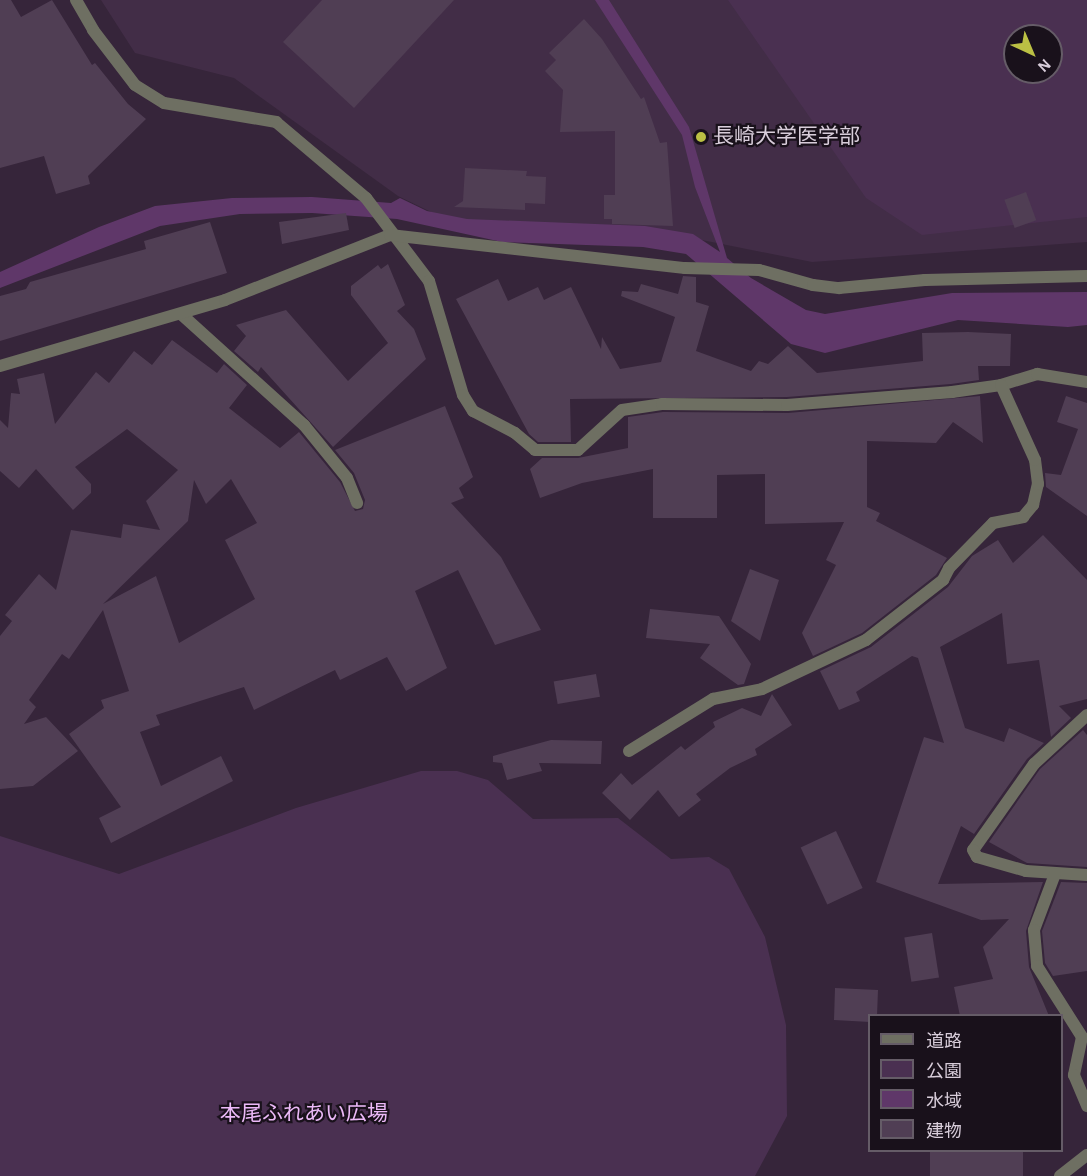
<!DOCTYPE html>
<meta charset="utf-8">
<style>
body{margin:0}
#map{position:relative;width:1087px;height:1176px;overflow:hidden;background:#36253a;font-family:"Alegreya Sans","Noto Sans JP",sans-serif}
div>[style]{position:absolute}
.built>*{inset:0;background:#422d47}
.green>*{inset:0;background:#4a3051}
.water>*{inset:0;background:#5f3769}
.building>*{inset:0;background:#503e54;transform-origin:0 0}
.street>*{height:12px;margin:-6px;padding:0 6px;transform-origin:6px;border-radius:6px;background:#6e6f62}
.dots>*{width:16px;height:16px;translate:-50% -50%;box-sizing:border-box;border:3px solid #19111b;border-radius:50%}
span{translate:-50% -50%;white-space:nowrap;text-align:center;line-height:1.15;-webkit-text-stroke:4.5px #19111b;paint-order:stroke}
.poi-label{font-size:21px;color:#d8cdda}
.left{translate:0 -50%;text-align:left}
.park-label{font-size:21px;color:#ebb9f7}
.legend{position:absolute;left:868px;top:1014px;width:195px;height:138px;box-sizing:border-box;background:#19111b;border:2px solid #655c67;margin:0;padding:8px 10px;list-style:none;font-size:18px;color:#d8cdda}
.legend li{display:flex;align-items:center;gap:12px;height:30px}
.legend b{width:30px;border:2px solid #655c67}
.north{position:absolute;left:1003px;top:24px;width:60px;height:60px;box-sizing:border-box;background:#19111b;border:2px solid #655c67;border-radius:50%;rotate:136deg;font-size:16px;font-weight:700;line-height:24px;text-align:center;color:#d8cdda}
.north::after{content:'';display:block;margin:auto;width:21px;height:27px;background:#bbc044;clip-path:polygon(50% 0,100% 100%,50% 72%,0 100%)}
</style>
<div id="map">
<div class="built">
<div style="clip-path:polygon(evenodd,101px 0,1087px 0,1087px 242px,812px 262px,677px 235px,462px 227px,398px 196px,234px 78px,135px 53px,101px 0,1015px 36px,1051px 36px,1051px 72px,1015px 72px,1015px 36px)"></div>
</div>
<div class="green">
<div style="clip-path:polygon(evenodd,728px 0,1087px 0,1087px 217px,922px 235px,866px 198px,728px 0,1015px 36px,1051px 36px,1051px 72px,1015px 72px,1015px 36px)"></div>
<div style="clip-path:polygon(421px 771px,457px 771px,488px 780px,533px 819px,618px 818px,671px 859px,709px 857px,729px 869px,765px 937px,786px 1025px,787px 1116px,755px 1176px,0 1176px,0 836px,119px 874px,296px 808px)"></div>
</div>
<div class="water">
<div style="clip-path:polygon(595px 0,609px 0,689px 127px,727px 258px,751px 278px,806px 310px,825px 314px,952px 293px,1087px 292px,1087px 325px,1068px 327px,958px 320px,825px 353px,791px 344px,686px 254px,643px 247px,502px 242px,397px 219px,312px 213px,240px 214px,160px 226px,0 288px,0 272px,99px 227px,155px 206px,232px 198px,312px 197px,391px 203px,400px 198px,427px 211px,467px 219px,645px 226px,693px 234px,720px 252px,695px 187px,682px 135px)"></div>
</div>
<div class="building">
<div style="clip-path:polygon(0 0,11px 0,21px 17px,52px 0,92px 65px,95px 63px,128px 104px,146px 119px,88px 176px,90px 184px,56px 194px,44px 156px,0 168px)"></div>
<div style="clip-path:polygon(322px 0,454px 0,354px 108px,283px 42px)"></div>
<div style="clip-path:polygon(584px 19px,602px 39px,641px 99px,644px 97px,660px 143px,667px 142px,673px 226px,612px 224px,612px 219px,604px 219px,604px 195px,615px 195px,615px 131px,560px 132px,563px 90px,545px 71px,556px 60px,549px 53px)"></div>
<div style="clip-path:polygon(465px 168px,527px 171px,526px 176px,546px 177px,545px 204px,525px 203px,525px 210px,454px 207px,463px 201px)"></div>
<div style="left:1026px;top:192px;width:30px;height:23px;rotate:70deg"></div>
<div style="clip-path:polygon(346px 213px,349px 230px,282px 244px,279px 222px)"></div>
<div style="clip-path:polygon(210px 222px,227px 273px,0 341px,0 296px,26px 289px,30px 282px,146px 249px,144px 241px)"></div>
<div style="clip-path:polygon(388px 264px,405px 305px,397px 311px,414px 329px,426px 359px,333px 447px,261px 367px,258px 372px,234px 351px,246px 336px,236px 325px,286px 310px,348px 381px,388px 343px,351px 295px,351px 286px,378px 265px,381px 269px)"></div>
<div style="clip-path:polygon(683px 276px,696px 277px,696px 302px,709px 306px,696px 351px,751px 371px,759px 361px,768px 364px,788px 346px,817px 373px,923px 361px,922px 333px,968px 332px,1011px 334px,1010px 366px,978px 366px,979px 380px,951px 384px,787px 397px,570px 399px,571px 442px,538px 442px,529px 434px,456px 299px,498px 279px,508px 301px,538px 287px,544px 300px,571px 287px,601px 349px,602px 337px,620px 369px,661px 362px,675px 317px,621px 296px,622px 291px,638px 292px,641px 284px,678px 294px)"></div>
<div style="clip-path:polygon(evenodd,172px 340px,217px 373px,224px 364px,247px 385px,229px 408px,280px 448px,299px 432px,340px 482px,355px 511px,363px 509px,365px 500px,354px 473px,335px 450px,445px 406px,473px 477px,459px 488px,464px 498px,451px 503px,501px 557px,541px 630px,495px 645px,458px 570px,415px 591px,447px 668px,406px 691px,387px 657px,340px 680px,335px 670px,254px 710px,244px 687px,156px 715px,160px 725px,140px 732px,161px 786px,221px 756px,233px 781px,111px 843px,99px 818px,121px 807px,69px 734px,104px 708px,101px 700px,129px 691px,103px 610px,69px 659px,62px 654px,29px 700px,36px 707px,24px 724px,46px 717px,78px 751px,33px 786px,0 789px,0 636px,12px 621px,5px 615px,39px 574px,56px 590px,71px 530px,121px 538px,123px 524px,160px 530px,146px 501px,178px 470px,127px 429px,75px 467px,91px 484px,91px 493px,73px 510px,36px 469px,19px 488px,0 471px,0 420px,8px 428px,11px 393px,20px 394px,17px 379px,44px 373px,55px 424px,96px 372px,109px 383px,134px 351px,152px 365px,172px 340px,231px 479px,257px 523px,225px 540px,255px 599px,179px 643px,156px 576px,103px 604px,188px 521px,194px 480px,206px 504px,231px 479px)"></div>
<div style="clip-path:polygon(980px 396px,983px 443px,953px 422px,936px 443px,867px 441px,867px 507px,880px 513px,876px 521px,947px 558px,936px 575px,862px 633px,813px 656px,802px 633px,836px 565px,826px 560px,844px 522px,765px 524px,765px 474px,717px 475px,717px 518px,653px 518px,653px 469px,582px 483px,540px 498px,530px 469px,542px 458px,578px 458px,628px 448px,628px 417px,663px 412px,788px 413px)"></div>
<div style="clip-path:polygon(1066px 396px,1087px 403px,1087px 516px,1046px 487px,1045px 473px,1061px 475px,1078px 429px,1057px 422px)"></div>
<div style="clip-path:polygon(1043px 535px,1087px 580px,1087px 699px,1059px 706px,1071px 718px,1051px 737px,1039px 660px,1007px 664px,1002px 613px,940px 647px,965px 728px,1004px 742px,1009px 728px,1044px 743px,1027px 759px,974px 834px,961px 826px,938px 884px,1043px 882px,1026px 931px,1029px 967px,1049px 1016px,960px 1016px,954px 987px,993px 979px,983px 947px,1009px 919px,981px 920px,876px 882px,924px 737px,944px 743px,918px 658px,912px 656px,856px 692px,860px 701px,839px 710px,820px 671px,871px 647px,948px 587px,972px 556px,998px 540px,1013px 563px)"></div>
<div style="clip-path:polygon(750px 569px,779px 580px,760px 641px,731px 621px)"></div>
<div style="clip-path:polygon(650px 609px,719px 616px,751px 664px,744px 684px,738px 685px,700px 658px,710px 644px,646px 638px)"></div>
<div style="left:596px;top:674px;width:23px;height:43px;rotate:80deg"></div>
<div style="clip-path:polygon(772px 694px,792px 725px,755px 749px,757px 755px,730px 768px,696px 794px,701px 800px,679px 817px,658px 790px,630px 820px,602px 793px,621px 773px,632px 785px,681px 746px,685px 750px,715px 727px,713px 722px,742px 708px,761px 716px)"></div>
<div style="clip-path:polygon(1083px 730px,1087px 735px,1087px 867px,1027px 863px,989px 842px,1040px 769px)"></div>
<div style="clip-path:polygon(551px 740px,602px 741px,601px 764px,539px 763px,542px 771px,507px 780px,502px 763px,493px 762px,493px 756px)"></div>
<div style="left:836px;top:831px;width:63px;height:39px;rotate:65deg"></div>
<div style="clip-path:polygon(1061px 882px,1087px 883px,1087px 971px,1053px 976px,1045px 963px,1042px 931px)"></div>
<div style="left:932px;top:933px;width:45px;height:28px;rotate:81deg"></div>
<div style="clip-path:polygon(835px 988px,878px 990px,877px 1016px,870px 1016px,870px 1022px,834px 1020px)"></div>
<div style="left:930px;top:1150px;width:93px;height:27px"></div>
</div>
<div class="street">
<div style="left:76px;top:0;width:34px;rotate:60deg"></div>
<div style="left:93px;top:30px;width:69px;rotate:52.6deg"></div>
<div style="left:135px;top:85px;width:34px;rotate:32deg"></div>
<div style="left:164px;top:103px;width:114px;rotate:9.6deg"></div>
<div style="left:276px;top:122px;width:118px;rotate:40.2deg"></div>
<div style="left:366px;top:198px;width:104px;rotate:52.8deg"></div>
<div style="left:429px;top:281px;width:119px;rotate:73.4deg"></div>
<div style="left:463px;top:395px;width:19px;rotate:58deg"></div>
<div style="left:473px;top:411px;width:47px;rotate:27.6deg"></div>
<div style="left:515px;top:433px;width:26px;rotate:40deg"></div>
<div style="left:535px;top:450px;width:43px"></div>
<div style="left:578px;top:450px;width:59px;rotate:-42.3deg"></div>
<div style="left:622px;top:410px;width:40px;rotate:-8.5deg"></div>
<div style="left:662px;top:404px;width:125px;rotate:0.5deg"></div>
<div style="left:787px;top:405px;width:166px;rotate:-4.5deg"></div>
<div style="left:952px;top:392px;width:49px;rotate:-8.1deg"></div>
<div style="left:1001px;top:385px;width:38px;rotate:-17deg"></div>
<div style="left:1037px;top:374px;width:51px;rotate:9.1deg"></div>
<div style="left:181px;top:314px;width:166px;rotate:42.1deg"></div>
<div style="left:304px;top:425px;width:68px;rotate:50.9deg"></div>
<div style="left:347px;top:478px;width:27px;rotate:68deg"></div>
<div style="left:0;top:366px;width:234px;rotate:-16.3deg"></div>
<div style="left:225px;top:300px;width:177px;rotate:-21.5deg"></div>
<div style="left:390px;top:235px;width:297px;rotate:6.4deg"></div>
<div style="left:685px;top:268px;width:74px;rotate:1.5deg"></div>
<div style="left:759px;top:270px;width:56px;rotate:15.5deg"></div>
<div style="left:813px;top:285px;width:26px;rotate:7deg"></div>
<div style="left:839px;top:288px;width:86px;rotate:-5.3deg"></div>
<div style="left:925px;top:280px;width:162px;rotate:-1.4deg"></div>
<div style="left:1087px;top:715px;width:72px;rotate:137.2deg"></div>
<div style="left:1034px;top:764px;width:105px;rotate:125.3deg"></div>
<div style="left:973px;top:850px;width:8px;rotate:60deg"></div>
<div style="left:977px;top:857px;width:51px;rotate:15.9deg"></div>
<div style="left:1026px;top:871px;width:61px;rotate:3.8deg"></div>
<div style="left:629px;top:751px;width:99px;rotate:-31.8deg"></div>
<div style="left:713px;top:699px;width:50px;rotate:-11.5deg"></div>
<div style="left:762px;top:689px;width:115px;rotate:-25.2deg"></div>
<div style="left:866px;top:640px;width:98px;rotate:-37.9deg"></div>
<div style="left:943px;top:580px;width:13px;rotate:-63deg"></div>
<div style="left:949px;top:568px;width:63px;rotate:-45.6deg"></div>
<div style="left:993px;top:523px;width:31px;rotate:-11deg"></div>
<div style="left:1023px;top:517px;width:16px;rotate:-50deg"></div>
<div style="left:1033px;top:505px;width:22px;rotate:-77deg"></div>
<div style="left:1038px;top:484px;width:24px;rotate:-97deg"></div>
<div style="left:1035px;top:460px;width:82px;rotate:-114.4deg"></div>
<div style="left:1055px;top:874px;width:60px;rotate:110.6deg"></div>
<div style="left:1034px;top:930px;width:36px;rotate:85deg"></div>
<div style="left:1037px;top:966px;width:84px;rotate:57.6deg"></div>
<div style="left:1082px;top:1037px;width:39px;rotate:102deg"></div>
<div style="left:1074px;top:1075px;width:34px;rotate:67deg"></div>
<div style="left:1060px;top:1176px;width:34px;rotate:-38deg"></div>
</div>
<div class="dots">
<div style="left:701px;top:137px;background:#bbc044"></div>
</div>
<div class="poi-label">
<span class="left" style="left:713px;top:137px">長崎大学医学部</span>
</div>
<div class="park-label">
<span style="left:304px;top:1114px">本尾ふれあい広場</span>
</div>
<ul class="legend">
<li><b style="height:8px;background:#6e6f62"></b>道路</li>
<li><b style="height:16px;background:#4a3051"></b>公園</li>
<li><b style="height:16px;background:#5f3769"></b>水域</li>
<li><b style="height:16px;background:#503e54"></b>建物</li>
</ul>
<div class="north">N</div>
</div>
